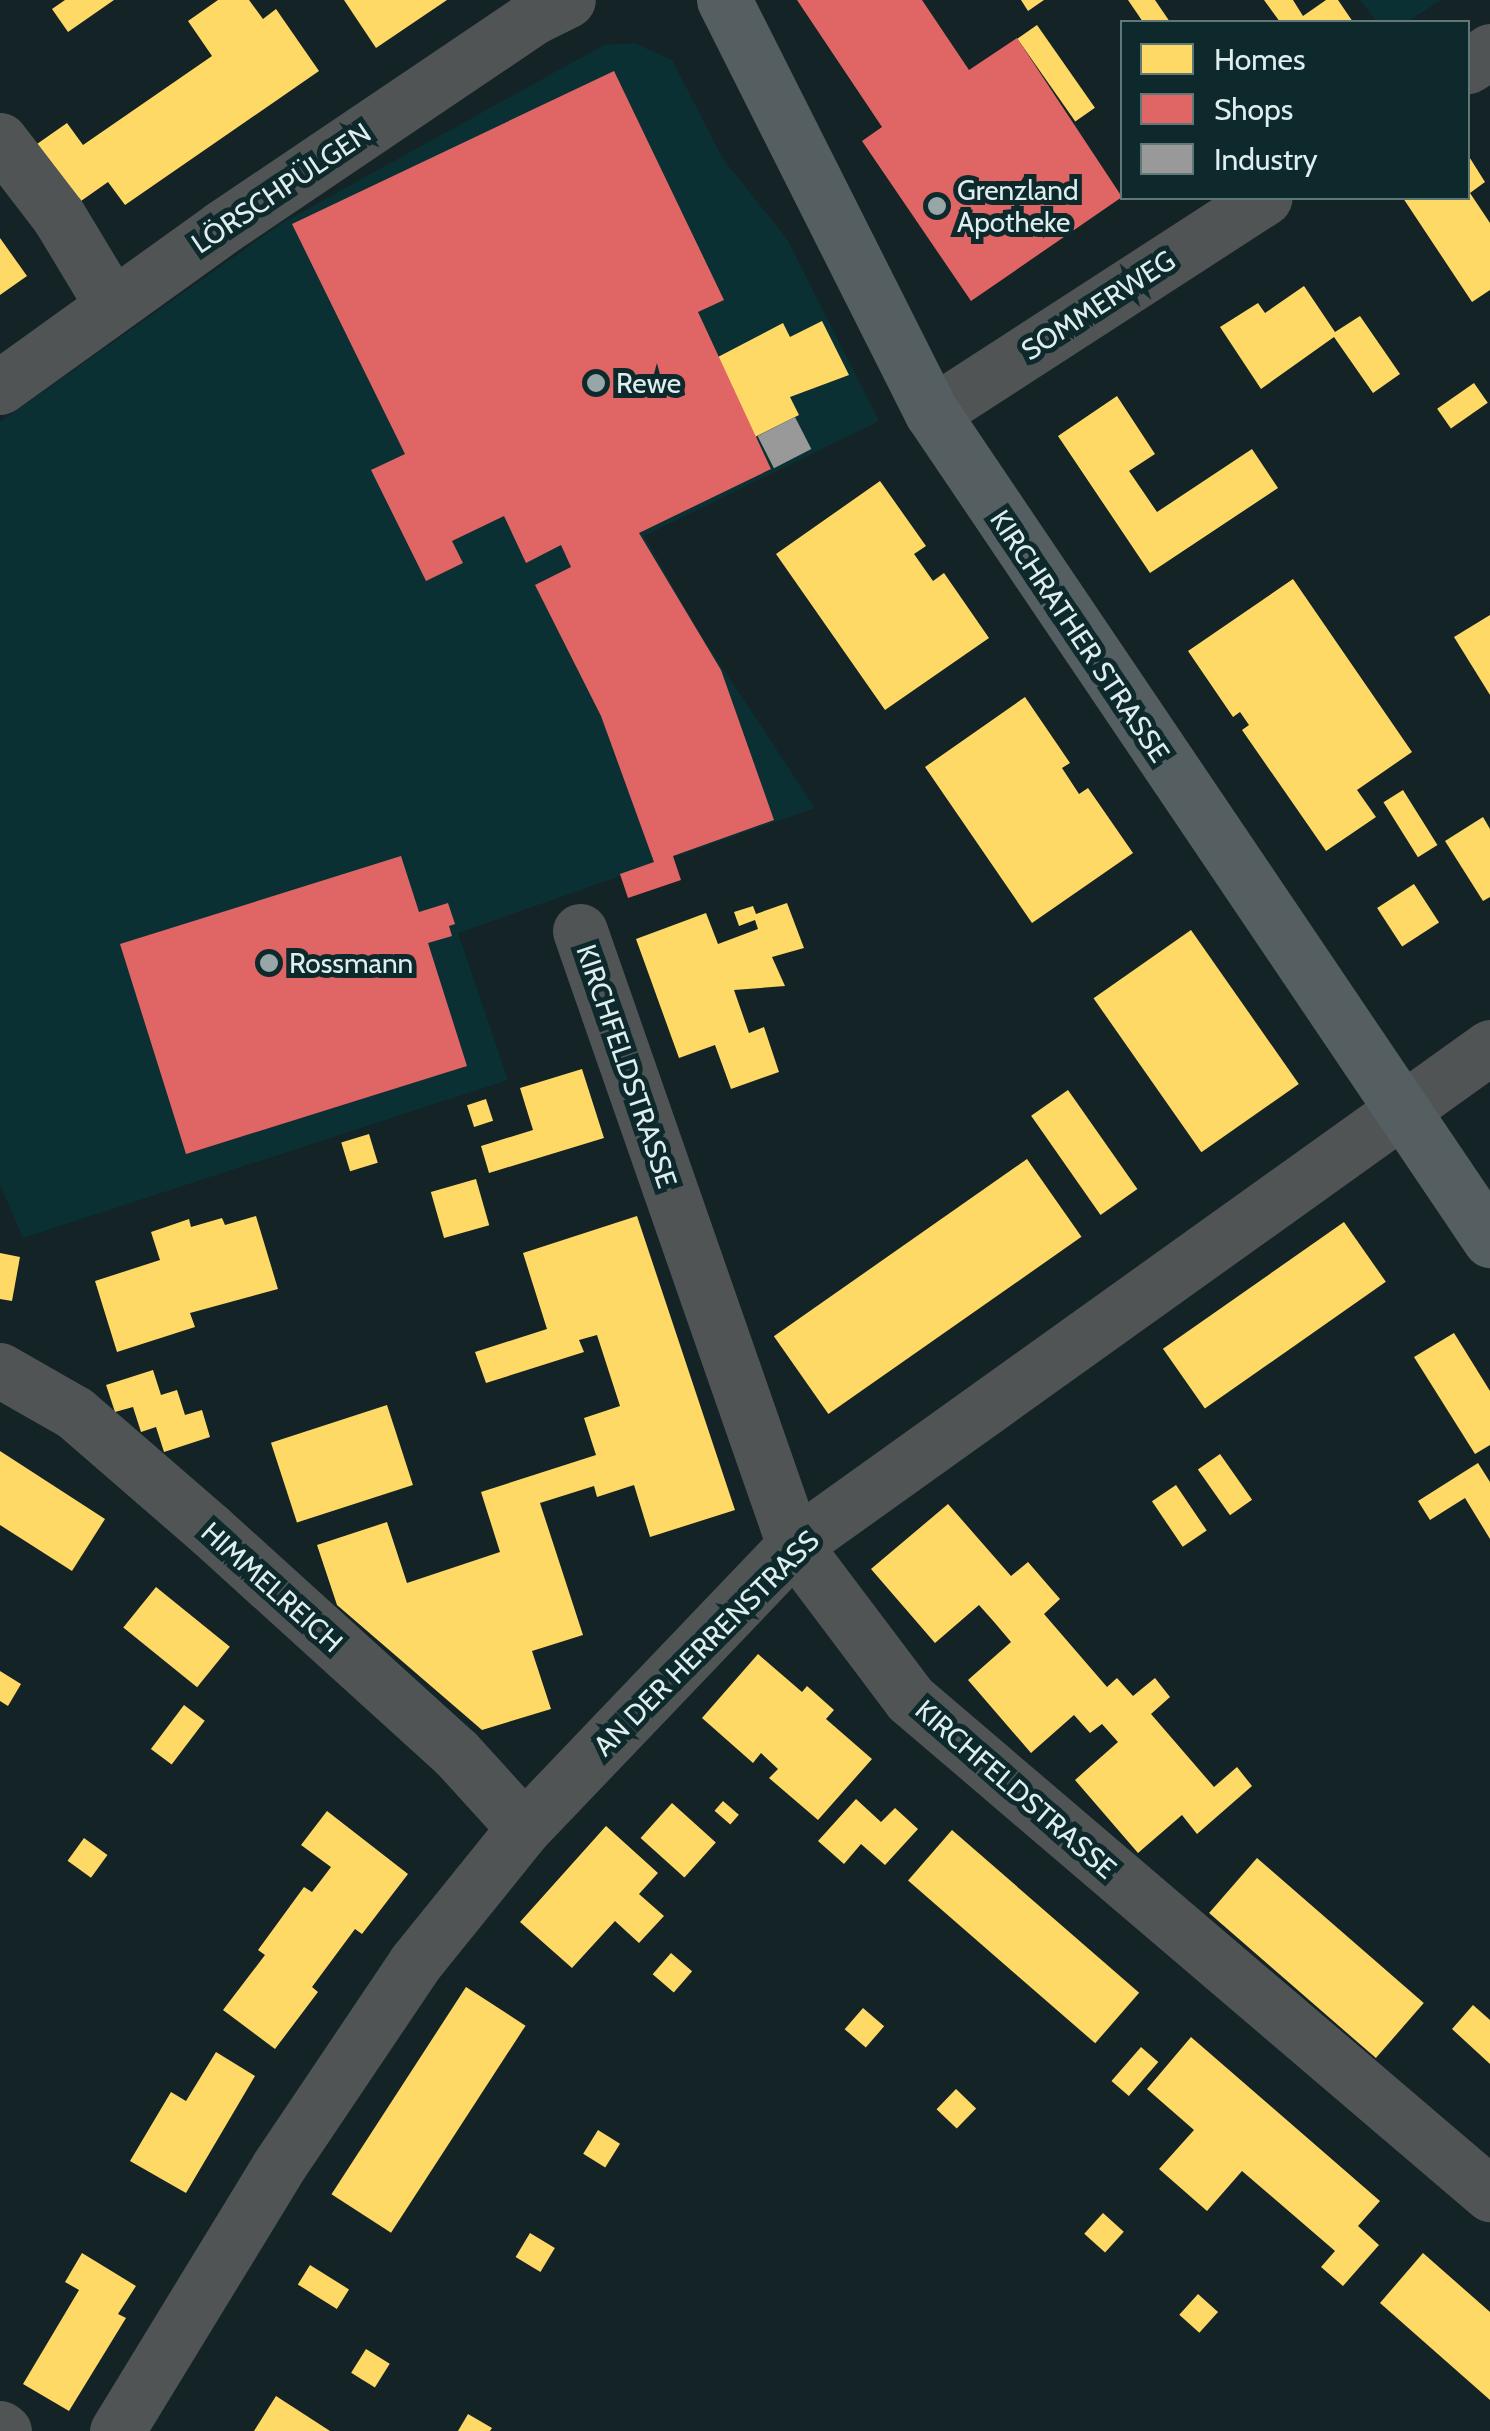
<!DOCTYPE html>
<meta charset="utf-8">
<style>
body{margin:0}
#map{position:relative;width:1490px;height:2431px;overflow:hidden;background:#142325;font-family:Cabin,sans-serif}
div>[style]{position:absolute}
.built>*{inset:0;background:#0b3033}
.homes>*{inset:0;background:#ffd966;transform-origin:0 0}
.shops>*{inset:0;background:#e06666}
.industry>*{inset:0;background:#999;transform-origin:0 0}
.minor>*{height:55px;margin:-27.5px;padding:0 27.5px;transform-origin:27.5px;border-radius:27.5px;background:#505455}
.major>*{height:55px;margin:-27.5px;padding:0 27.5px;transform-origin:27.5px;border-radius:27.5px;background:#555e60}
.dots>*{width:28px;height:28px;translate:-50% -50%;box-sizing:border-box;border:5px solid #0e292b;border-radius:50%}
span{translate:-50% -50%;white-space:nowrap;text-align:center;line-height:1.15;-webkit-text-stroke:10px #0e292b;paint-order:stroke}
.street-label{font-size:28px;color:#deeeef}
.poi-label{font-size:28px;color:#deeeef}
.left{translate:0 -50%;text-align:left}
.legend{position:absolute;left:1120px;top:20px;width:350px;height:180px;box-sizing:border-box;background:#0e292b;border:2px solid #617879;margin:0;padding:12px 18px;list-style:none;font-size:30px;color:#deeeef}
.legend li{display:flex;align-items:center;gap:20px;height:50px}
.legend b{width:50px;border:2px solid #617879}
</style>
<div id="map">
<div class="built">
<div style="clip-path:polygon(1360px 0,1441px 0,1407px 22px,1377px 22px)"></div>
<div style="clip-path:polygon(634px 43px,672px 60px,723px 159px,787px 239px,879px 421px,644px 536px,699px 632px,815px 808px,458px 933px,508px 1080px,23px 1238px,0 1185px,0 422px,282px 223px,604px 45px)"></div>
</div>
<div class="homes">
<div style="clip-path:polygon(65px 0,114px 0,68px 32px,52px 9px)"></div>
<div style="clip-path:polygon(218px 0,249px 0,263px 19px,276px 9px,319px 71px,125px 205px,108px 182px,81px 201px,37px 144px,67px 123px,83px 145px,212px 56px,188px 21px)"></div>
<div style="clip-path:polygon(344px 0,447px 0,376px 48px)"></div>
<div style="clip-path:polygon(1021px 0,1044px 0,1028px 11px)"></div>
<div style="clip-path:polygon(1128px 0,1155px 0,1170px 22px,1143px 22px)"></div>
<div style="clip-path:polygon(1264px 0,1293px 0,1303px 16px,1326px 0,1338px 0,1353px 22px,1280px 22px)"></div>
<div style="left:1037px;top:25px;width:101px;height:24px;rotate:55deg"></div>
<div style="clip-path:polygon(1468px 155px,1485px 182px,1470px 193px,1490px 223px,1490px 290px,1472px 302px,1403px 198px,1468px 198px)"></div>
<div style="clip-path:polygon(0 238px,27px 276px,0 295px)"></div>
<div style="clip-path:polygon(1304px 286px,1335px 332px,1360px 316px,1400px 374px,1373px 393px,1334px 337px,1261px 389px,1220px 327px,1258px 303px,1265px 313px)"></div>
<div style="clip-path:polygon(822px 321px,849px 375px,790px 397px,799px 415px,755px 437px,716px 358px,783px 323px,790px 337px)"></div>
<div style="left:1474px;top:383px;width:24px;height:45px;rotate:55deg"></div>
<div style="clip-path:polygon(1117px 396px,1155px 454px,1129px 471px,1157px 512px,1252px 449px,1278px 488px,1150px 573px,1058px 436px)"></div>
<div style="clip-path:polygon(880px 481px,926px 546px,914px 554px,933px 581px,944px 573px,989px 638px,885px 710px,776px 554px)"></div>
<div style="clip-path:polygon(1293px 579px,1412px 752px,1357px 790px,1376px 817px,1326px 851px,1242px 730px,1249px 725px,1240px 712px,1233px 717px,1188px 651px)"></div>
<div style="clip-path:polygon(1490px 615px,1490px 695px,1454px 637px)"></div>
<div style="clip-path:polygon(1025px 697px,1070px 763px,1062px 768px,1079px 794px,1088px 788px,1133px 853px,1032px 923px,925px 767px)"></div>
<div style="left:1403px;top:790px;width:65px;height:23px;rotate:58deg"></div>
<div style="clip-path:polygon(1483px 817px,1490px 829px,1490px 897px,1483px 901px,1445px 841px)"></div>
<div style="left:1414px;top:884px;width:46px;height:44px;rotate:57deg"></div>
<div style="clip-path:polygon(787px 903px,804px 948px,772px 957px,785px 986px,734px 990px,749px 1033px,764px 1027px,779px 1072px,731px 1089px,715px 1045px,679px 1058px,636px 939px,706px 913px,718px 944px,758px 929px,755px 920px,739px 926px,734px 912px,753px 906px,756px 914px)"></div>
<div style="left:1191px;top:930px;width:188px;height:119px;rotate:55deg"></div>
<div style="clip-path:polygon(582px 1069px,604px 1138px,489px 1173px,481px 1146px,533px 1130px,520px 1088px)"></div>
<div style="left:1068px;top:1090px;width:121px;height:45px;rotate:55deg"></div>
<div style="left:486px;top:1099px;width:23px;height:20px;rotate:72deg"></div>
<div style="left:369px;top:1134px;width:30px;height:29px;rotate:73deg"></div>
<div style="left:1027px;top:1159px;width:95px;height:309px;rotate:55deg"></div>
<div style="left:476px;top:1179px;width:48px;height:47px;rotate:74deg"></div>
<div style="clip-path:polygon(256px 1216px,278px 1289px,190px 1313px,195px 1327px,117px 1352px,95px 1281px,160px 1260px,151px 1232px,189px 1219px,191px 1227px,222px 1218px,225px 1225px)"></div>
<div style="clip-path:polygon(637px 1216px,735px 1510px,650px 1537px,634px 1485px,597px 1497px,594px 1486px,540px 1503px,583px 1635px,532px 1651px,551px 1709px,482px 1730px,337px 1605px,317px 1545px,387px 1522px,407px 1583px,500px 1552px,481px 1492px,596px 1455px,584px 1418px,620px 1406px,597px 1335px,579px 1340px,584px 1352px,486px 1383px,475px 1352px,547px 1329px,523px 1253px)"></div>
<div style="left:1344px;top:1222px;width:73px;height:221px;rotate:55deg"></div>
<div style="clip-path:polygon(0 1253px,20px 1257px,12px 1301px,0 1299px)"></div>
<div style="clip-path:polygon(1454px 1333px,1490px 1391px,1490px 1445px,1475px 1454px,1414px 1357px)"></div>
<div style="clip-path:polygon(153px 1370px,161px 1395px,177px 1390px,185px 1415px,202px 1410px,210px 1437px,164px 1452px,156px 1427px,141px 1432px,133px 1407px,115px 1412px,106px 1385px)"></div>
<div style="left:387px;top:1405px;width:84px;height:122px;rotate:72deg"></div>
<div style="clip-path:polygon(0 1451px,105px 1519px,72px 1571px,0 1525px)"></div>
<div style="left:1220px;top:1454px;width:56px;height:27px;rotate:55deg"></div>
<div style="clip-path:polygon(1478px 1463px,1490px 1482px,1490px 1539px,1465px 1498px,1430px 1520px,1418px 1501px)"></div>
<div style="left:1176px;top:1485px;width:55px;height:29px;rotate:56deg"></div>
<div style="clip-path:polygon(948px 1504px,1011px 1576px,1028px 1562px,1060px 1599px,1044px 1614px,1107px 1687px,1117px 1678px,1133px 1696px,1155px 1678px,1170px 1697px,1151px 1714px,1214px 1787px,1237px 1767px,1252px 1786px,1197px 1834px,1182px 1815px,1138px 1853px,1075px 1780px,1118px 1742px,1102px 1724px,1090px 1733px,1074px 1715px,1031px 1753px,968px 1680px,1011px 1642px,995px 1623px,979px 1605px,935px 1643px,871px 1569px)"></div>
<div style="left:156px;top:1587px;width:95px;height:52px;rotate:39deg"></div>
<div style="clip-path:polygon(758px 1654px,802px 1692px,807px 1686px,834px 1710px,826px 1719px,872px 1759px,818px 1820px,769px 1778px,778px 1769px,761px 1753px,753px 1763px,702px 1718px)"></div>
<div style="clip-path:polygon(0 1671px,21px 1684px,8px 1706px,0 1701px)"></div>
<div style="left:184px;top:1705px;width:26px;height:55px;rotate:37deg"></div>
<div style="clip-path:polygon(856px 1799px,881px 1822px,895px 1808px,918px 1829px,885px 1865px,861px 1844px,844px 1864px,818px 1841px)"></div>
<div style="left:723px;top:1801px;width:21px;height:13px;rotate:41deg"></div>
<div style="left:672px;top:1803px;width:59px;height:47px;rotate:42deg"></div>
<div style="clip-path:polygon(327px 1811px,408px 1874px,362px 1934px,355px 1929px,312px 1987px,318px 1992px,275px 2049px,223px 2010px,265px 1955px,258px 1950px,304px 1887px,312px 1892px,331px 1867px,301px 1845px)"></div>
<div style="clip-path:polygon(606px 1826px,658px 1873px,639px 1894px,664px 1916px,639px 1943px,615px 1921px,572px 1968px,520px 1922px)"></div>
<div style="left:952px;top:1830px;width:248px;height:67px;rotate:41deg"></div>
<div style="left:84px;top:1838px;width:29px;height:28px;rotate:36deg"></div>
<div style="left:1257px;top:1858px;width:221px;height:73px;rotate:41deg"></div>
<div style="left:671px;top:1953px;width:28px;height:28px;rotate:41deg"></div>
<div style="left:466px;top:1987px;width:71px;height:247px;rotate:33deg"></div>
<div style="clip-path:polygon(1473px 2005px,1490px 2020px,1490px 2064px,1452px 2029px)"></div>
<div style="left:863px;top:2008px;width:28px;height:28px;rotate:41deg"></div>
<div style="clip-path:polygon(1191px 2037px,1380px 2201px,1358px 2226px,1379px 2245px,1343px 2286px,1321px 2267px,1335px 2251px,1242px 2171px,1207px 2211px,1159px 2169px,1194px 2130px,1147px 2089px)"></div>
<div style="left:1141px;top:2047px;width:23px;height:45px;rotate:41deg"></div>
<div style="clip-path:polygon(216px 2052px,255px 2076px,186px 2193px,130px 2161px,171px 2092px,186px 2101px)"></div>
<div style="left:956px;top:2089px;width:28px;height:28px;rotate:44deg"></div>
<div style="left:598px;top:2130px;width:26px;height:28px;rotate:32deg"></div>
<div style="left:1103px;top:2213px;width:28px;height:28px;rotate:42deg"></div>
<div style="left:530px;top:2233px;width:29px;height:28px;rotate:31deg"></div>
<div style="clip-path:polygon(82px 2253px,136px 2286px,118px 2314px,126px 2318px,69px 2411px,23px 2384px,79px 2290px,65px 2282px)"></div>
<div style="clip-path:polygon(1423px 2253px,1490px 2312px,1490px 2400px,1380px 2303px)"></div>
<div style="left:310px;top:2265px;width:46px;height:23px;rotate:32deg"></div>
<div style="left:1198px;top:2294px;width:27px;height:28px;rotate:42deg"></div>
<div style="left:366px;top:2349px;width:28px;height:28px;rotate:32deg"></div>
<div style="clip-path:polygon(276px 2396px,330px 2431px,254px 2431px)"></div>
<div style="clip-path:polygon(468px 2414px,492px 2428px,490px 2431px,458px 2431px)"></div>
</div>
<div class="shops">
<div style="clip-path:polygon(797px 0,922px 0,969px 70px,1017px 38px,1122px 197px,971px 301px,862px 141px,882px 127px)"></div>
<div style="clip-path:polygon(614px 71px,724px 300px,698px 312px,771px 469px,639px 533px,721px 670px,774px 820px,673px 856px,681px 880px,628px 898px,620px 874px,654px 862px,601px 716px,535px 585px,571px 567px,561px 545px,526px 563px,504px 516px,452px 541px,463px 563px,426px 581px,371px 470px,405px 454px,292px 224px)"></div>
<div style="clip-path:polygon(401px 856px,419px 912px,448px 903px,455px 924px,449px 926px,452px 936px,428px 943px,467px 1066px,186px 1154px,120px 944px)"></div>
</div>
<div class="industry">
<div style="left:795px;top:417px;width:36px;height:42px;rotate:63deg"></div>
</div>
<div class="minor">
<div style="left:1468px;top:66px;width:27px;rotate:-34deg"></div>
<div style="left:0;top:140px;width:97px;rotate:52.5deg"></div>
<div style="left:59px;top:217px;width:103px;rotate:58.9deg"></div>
<div style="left:0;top:387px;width:272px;rotate:-35.7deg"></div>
<div style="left:221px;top:228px;width:375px;rotate:-34deg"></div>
<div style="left:532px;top:18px;width:40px;rotate:-26.6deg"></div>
<div style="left:932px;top:413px;width:396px;rotate:-32.9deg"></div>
<div style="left:580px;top:931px;width:650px;rotate:70.78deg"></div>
<div style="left:794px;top:1545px;width:193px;rotate:53deg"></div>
<div style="left:910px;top:1699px;width:763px;rotate:40.48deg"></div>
<div style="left:0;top:1370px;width:86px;rotate:29.8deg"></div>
<div style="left:75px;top:1413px;width:179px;rotate:40.9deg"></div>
<div style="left:210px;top:1530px;width:332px;rotate:42.2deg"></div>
<div style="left:456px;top:1753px;width:101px;rotate:47.8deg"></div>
<div style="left:0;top:2428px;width:5px;rotate:37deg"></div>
<div style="left:117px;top:2431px;width:309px;rotate:-58.6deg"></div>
<div style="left:278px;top:2167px;width:246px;rotate:-56.1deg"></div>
<div style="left:415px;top:1963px;width:174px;rotate:-51.1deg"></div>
<div style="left:524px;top:1828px;width:391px;rotate:-46.3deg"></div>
<div style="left:794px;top:1545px;width:856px;rotate:-35.58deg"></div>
</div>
<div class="major">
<div style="left:724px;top:0;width:462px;rotate:63.3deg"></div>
<div style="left:932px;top:413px;width:998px;rotate:55.99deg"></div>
</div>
<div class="dots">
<div style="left:937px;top:206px;background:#97a7a8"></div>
<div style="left:596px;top:383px;background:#97a7a8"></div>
<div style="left:269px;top:963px;background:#97a7a8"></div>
</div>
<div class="street-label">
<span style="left:281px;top:188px;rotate:-34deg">LÖRSCHPÜLGEN</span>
<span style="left:1098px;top:305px;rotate:-33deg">SOMMERWEG</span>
<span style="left:1080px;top:636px;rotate:56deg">KIRCHRATHER STRASSE</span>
<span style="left:627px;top:1066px;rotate:71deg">KIRCHFELDSTRASSE</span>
<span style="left:272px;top:1587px;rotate:42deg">HIMMELREICH</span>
<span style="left:706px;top:1643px;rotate:-45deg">AN DER HERRENSTRASS</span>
<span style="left:1016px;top:1789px;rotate:41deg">KIRCHFELDSTRASSE</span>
</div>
<div class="poi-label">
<span class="left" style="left:957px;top:206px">Grenzland<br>Apotheke</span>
<span class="left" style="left:616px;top:383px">Rewe</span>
<span class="left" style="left:289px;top:963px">Rossmann</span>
</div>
<ul class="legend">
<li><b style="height:28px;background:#ffd966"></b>Homes</li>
<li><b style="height:28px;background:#e06666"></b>Shops</li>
<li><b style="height:28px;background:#999"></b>Industry</li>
</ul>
</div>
